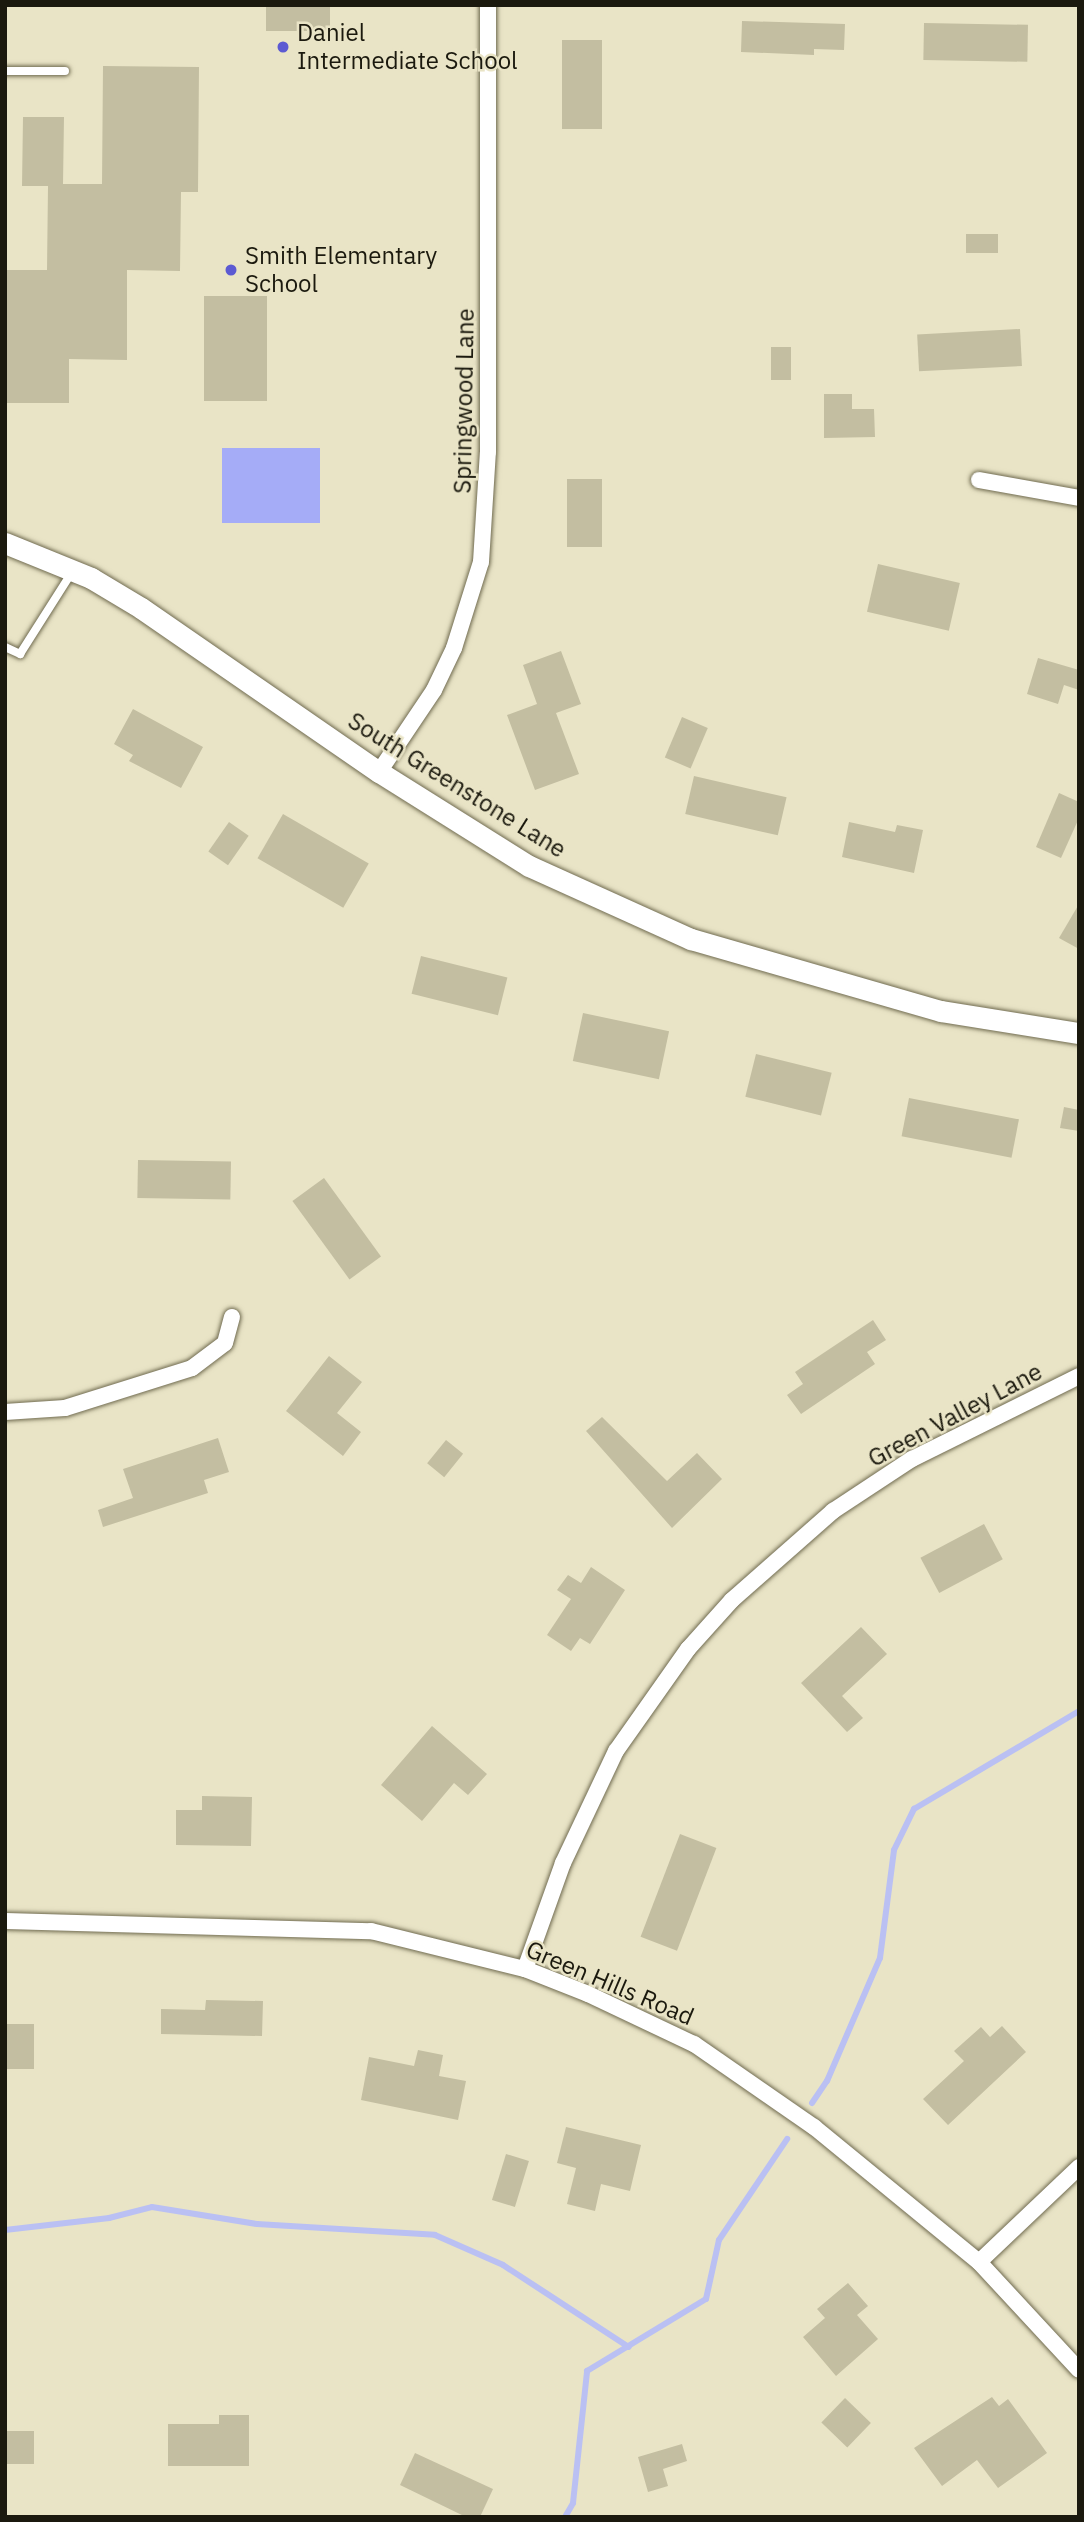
<!DOCTYPE html>
<style>
body{margin:0}
#map{position:relative;width:1084px;height:2522px;overflow:hidden;background:#e9e4c6;font-family:"IBM Plex Sans",sans-serif}
div>[style]{position:absolute}
.green>*{inset:0;background:#a5acf7;transform-origin:0 0}
.stream>*{height:6px;margin:-3px;padding:0 3px;transform-origin:3px;border-radius:3px;background:#bac0f3}
.building>*{inset:0;background:#c3bea1;transform-origin:0 0}
.roads{filter:drop-shadow(0 0 2px #706b50) drop-shadow(0 0 2px #706b50)}
.service>*{height:8px;margin:-4px;padding:0 4px;transform-origin:4px;border-radius:4px;background:#fff}
.minor>*{height:16px;margin:-8px;padding:0 8px;transform-origin:8px;border-radius:8px;background:#fff}
.tertiary>*{height:21px;margin:-10.5px;padding:0 10.5px;transform-origin:10.5px;border-radius:10.5px;background:#fff}
.dots>*{width:19px;height:19px;translate:-50% -50%;box-sizing:border-box;border:4px solid #e9e4c6;border-radius:50%}
span{translate:-50% -50%;white-space:nowrap;text-align:center;line-height:1.15;-webkit-text-stroke:5px #e9e4c6;paint-order:stroke}
.poi-label{font-size:24px;color:#1b190e}
.left{translate:0 -50%;text-align:left}
.street-label{font-size:24px;color:#1b190e}
.frame{position:absolute;inset:0;border:7px solid #1b190e;pointer-events:none}
</style>
<div id="map">
<div class="green">
<div style="left:222px;top:448px;width:98px;height:75px"></div>
</div>
<div class="stream">
<div style="left:812px;top:2103px;width:27px;rotate:-56deg"></div>
<div style="left:827px;top:2081px;width:134px;rotate:-66.7deg"></div>
<div style="left:880px;top:1958px;width:109px;rotate:-82.6deg"></div>
<div style="left:894px;top:1850px;width:46px;rotate:-64deg"></div>
<div style="left:914px;top:1809px;width:192px;rotate:-30.7deg"></div>
<div style="left:5px;top:2230px;width:105px;rotate:-6.6deg"></div>
<div style="left:109px;top:2218px;width:44px;rotate:-14.3deg"></div>
<div style="left:152px;top:2207px;width:106px;rotate:9.2deg"></div>
<div style="left:257px;top:2224px;width:178px;rotate:3.5deg"></div>
<div style="left:435px;top:2235px;width:74px;rotate:23.8deg"></div>
<div style="left:503px;top:2265px;width:150px;rotate:33.1deg"></div>
<div style="left:565px;top:2517px;width:16px;rotate:-60deg"></div>
<div style="left:573px;top:2503px;width:133px;rotate:-83.9deg"></div>
<div style="left:587px;top:2371px;width:139px;rotate:-31.2deg"></div>
<div style="left:706px;top:2299px;width:60px;rotate:-77.6deg"></div>
<div style="left:719px;top:2240px;width:122px;rotate:-56deg"></div>
</div>
<div class="building">
<div style="left:266px;top:6px;width:64px;height:25px"></div>
<div style="clip-path:polygon(742px 21px,845px 24px,844px 50px,814px 49px,814px 55px,741px 52px)"></div>
<div style="left:924px;top:23px;width:104px;height:37px;rotate:1deg"></div>
<div style="left:562px;top:40px;width:40px;height:89px"></div>
<div style="clip-path:polygon(103px 66px,199px 67px,198px 192px,181px 192px,180px 271px,127px 270px,127px 360px,69px 359px,69px 403px,6px 403px,5px 270px,47px 270px,48px 186px,22px 186px,23px 117px,64px 117px,63px 184px,102px 184px)"></div>
<div style="left:966px;top:234px;width:32px;height:19px"></div>
<div style="left:204px;top:296px;width:63px;height:105px"></div>
<div style="left:1020px;top:329px;width:37px;height:103px;rotate:87deg"></div>
<div style="left:771px;top:347px;width:20px;height:33px"></div>
<div style="clip-path:polygon(824px 394px,852px 394px,852px 409px,874px 409px,875px 437px,824px 438px)"></div>
<div style="left:567px;top:479px;width:35px;height:68px"></div>
<div style="left:878px;top:564px;width:84px;height:49px;rotate:13deg"></div>
<div style="clip-path:polygon(561px 651px,581px 704px,556px 713px,579px 774px,535px 790px,507px 715px,537px 704px,523px 665px)"></div>
<div style="clip-path:polygon(1038px 658px,1079px 670px,1079px 690px,1064px 685px,1058px 704px,1027px 694px)"></div>
<div style="clip-path:polygon(133px 709px,203px 747px,181px 788px,129px 761px,133px 755px,114px 744px)"></div>
<div style="left:682px;top:717px;width:28px;height:44px;rotate:23deg"></div>
<div style="left:694px;top:776px;width:95px;height:39px;rotate:13deg"></div>
<div style="clip-path:polygon(1059px 793px,1079px 802px,1079px 818px,1061px 858px,1036px 847px)"></div>
<div style="left:283px;top:814px;width:99px;height:51px;rotate:30deg"></div>
<div style="left:229px;top:822px;width:24px;height:36px;rotate:35deg"></div>
<div style="clip-path:polygon(849px 822px,895px 832px,897px 825px,923px 830px,914px 873px,842px 857px)"></div>
<div style="clip-path:polygon(1079px 904px,1079px 949px,1059px 938px)"></div>
<div style="left:421px;top:956px;width:89px;height:39px;rotate:14deg"></div>
<div style="left:583px;top:1013px;width:88px;height:49px;rotate:12deg"></div>
<div style="left:756px;top:1054px;width:78px;height:44px;rotate:14deg"></div>
<div style="left:909px;top:1098px;width:112px;height:39px;rotate:11deg"></div>
<div style="clip-path:polygon(1064px 1107px,1079px 1110px,1079px 1131px,1060px 1128px)"></div>
<div style="left:138px;top:1160px;width:93px;height:38px;rotate:1deg"></div>
<div style="left:324px;top:1178px;width:97px;height:39px;rotate:54deg"></div>
<div style="clip-path:polygon(873px 1320px,886px 1340px,867px 1352px,875px 1364px,801px 1414px,787px 1395px,803px 1384px,795px 1372px)"></div>
<div style="clip-path:polygon(329px 1356px,362px 1382px,337px 1413px,361px 1432px,343px 1456px,286px 1411px)"></div>
<div style="clip-path:polygon(602px 1417px,667px 1481px,697px 1453px,722px 1479px,672px 1528px,586px 1431px)"></div>
<div style="clip-path:polygon(218px 1438px,229px 1472px,204px 1480px,208px 1493px,103px 1527px,98px 1510px,133px 1498px,123px 1469px)"></div>
<div style="left:446px;top:1440px;width:22px;height:30px;rotate:39deg"></div>
<div style="left:984px;top:1524px;width:40px;height:72px;rotate:62deg"></div>
<div style="clip-path:polygon(591px 1567px,625px 1590px,590px 1644px,580px 1638px,571px 1651px,547px 1635px,571px 1599px,557px 1590px,568px 1575px,581px 1583px)"></div>
<div style="clip-path:polygon(861px 1627px,887px 1654px,842px 1696px,863px 1718px,847px 1732px,801px 1683px)"></div>
<div style="clip-path:polygon(432px 1726px,487px 1774px,468px 1795px,454px 1783px,422px 1821px,381px 1785px)"></div>
<div style="clip-path:polygon(202px 1796px,252px 1797px,251px 1846px,176px 1845px,176px 1810px,202px 1810px)"></div>
<div style="left:680px;top:1834px;width:39px;height:110px;rotate:21deg"></div>
<div style="clip-path:polygon(206px 2000px,263px 2001px,262px 2036px,161px 2034px,161px 2009px,205px 2010px)"></div>
<div style="left:5px;top:2024px;width:29px;height:45px"></div>
<div style="clip-path:polygon(1002px 2026px,1026px 2052px,948px 2125px,923px 2099px,964px 2061px,954px 2051px,981px 2027px,990px 2037px)"></div>
<div style="clip-path:polygon(418px 2050px,443px 2055px,439px 2076px,466px 2081px,458px 2120px,361px 2100px,369px 2057px,414px 2066px)"></div>
<div style="clip-path:polygon(566px 2127px,641px 2145px,630px 2191px,601px 2184px,595px 2211px,567px 2204px,576px 2168px,557px 2163px)"></div>
<div style="left:506px;top:2154px;width:24px;height:48px;rotate:17deg"></div>
<div style="clip-path:polygon(848px 2283px,868px 2306px,857px 2315px,878px 2339px,836px 2376px,803px 2337px,825px 2318px,817px 2309px)"></div>
<div style="clip-path:polygon(992px 2397px,999px 2406px,1008px 2399px,1047px 2453px,998px 2488px,977px 2460px,942px 2486px,914px 2448px)"></div>
<div style="left:845px;top:2398px;width:36px;height:34px;rotate:44deg"></div>
<div style="clip-path:polygon(219px 2415px,249px 2415px,249px 2466px,168px 2466px,168px 2424px,219px 2424px)"></div>
<div style="left:5px;top:2431px;width:29px;height:33px"></div>
<div style="clip-path:polygon(682px 2444px,687px 2461px,663px 2469px,668px 2486px,648px 2492px,638px 2457px)"></div>
<div style="clip-path:polygon(415px 2453px,493px 2489px,480px 2517px,466px 2517px,400px 2485px)"></div>
</div>
<div class="roads">
<div class="service">
<div style="left:5px;top:71px;width:60px"></div>
<div style="left:5px;top:647px;width:17px;rotate:25deg"></div>
<div style="left:20px;top:654px;width:97px;rotate:-57.6deg"></div>
</div>
<div class="minor">
<div style="left:979px;top:480px;width:102px;rotate:10.2deg"></div>
<div style="left:379px;top:772px;width:99px;rotate:-56.1deg"></div>
<div style="left:434px;top:690px;width:47px;rotate:-64.5deg"></div>
<div style="left:454px;top:648px;width:90px;rotate:-72.6deg"></div>
<div style="left:481px;top:562px;width:110px;rotate:-86.4deg"></div>
<div style="left:488px;top:452px;width:447px;rotate:-90deg"></div>
<div style="left:5px;top:1412px;width:60px;rotate:-3.8deg"></div>
<div style="left:65px;top:1408px;width:133px;rotate:-17.5deg"></div>
<div style="left:192px;top:1368px;width:41px;rotate:-37.1deg"></div>
<div style="left:225px;top:1343px;width:27px;rotate:-75deg"></div>
<div style="left:5px;top:1921px;width:366px;rotate:1.6deg"></div>
<div style="left:371px;top:1931px;width:159px;rotate:13.9deg"></div>
<div style="left:525px;top:1969px;width:68px;rotate:21.6deg"></div>
<div style="left:588px;top:1994px;width:117px;rotate:25.3deg"></div>
<div style="left:694px;top:2044px;width:146px;rotate:34.7deg"></div>
<div style="left:814px;top:2127px;width:213px;rotate:39.3deg"></div>
<div style="left:979px;top:2262px;width:147px;rotate:47.2deg"></div>
<div style="left:525px;top:1969px;width:113px;rotate:-70.3deg"></div>
<div style="left:563px;top:1863px;width:124px;rotate:-64.7deg"></div>
<div style="left:616px;top:1751px;width:125px;rotate:-54.8deg"></div>
<div style="left:688px;top:1649px;width:66px;rotate:-48.1deg"></div>
<div style="left:732px;top:1600px;width:135px;rotate:-41.4deg"></div>
<div style="left:833px;top:1511px;width:95px;rotate:-33.4deg"></div>
<div style="left:912px;top:1459px;width:186px;rotate:-26.4deg"></div>
<div style="left:979px;top:2262px;width:138px;rotate:-43.5deg"></div>
</div>
<div class="tertiary">
<div style="left:5px;top:543px;width:93px;rotate:22.1deg"></div>
<div style="left:91px;top:578px;width:58px;rotate:31deg"></div>
<div style="left:141px;top:608px;width:289px;rotate:34.6deg"></div>
<div style="left:379px;top:772px;width:177px;rotate:32.1deg"></div>
<div style="left:529px;top:866px;width:178px;rotate:24.3deg"></div>
<div style="left:691px;top:939px;width:260px;rotate:16.1deg"></div>
<div style="left:941px;top:1011px;width:140px;rotate:9.1deg"></div>
</div>
</div>
<div class="dots">
<div style="left:283px;top:47px;background:#5c5ad2"></div>
<div style="left:231px;top:270px;background:#5c5ad2"></div>
</div>
<div class="poi-label">
<span class="left" style="left:297px;top:47px">Daniel<br>Intermediate School</span>
<span class="left" style="left:245px;top:270px">Smith Elementary<br>School</span>
</div>
<div class="street-label">
<span style="left:464px;top:401px;rotate:-89deg">Springwood Lane</span>
<span style="left:457px;top:785px;rotate:32deg">South Greenstone Lane</span>
<span style="left:955px;top:1415px;rotate:-28deg">Green Valley Lane</span>
<span style="left:610px;top:1983px;rotate:23deg">Green Hills Road</span>
</div>
<div class="frame"></div>
</div>
